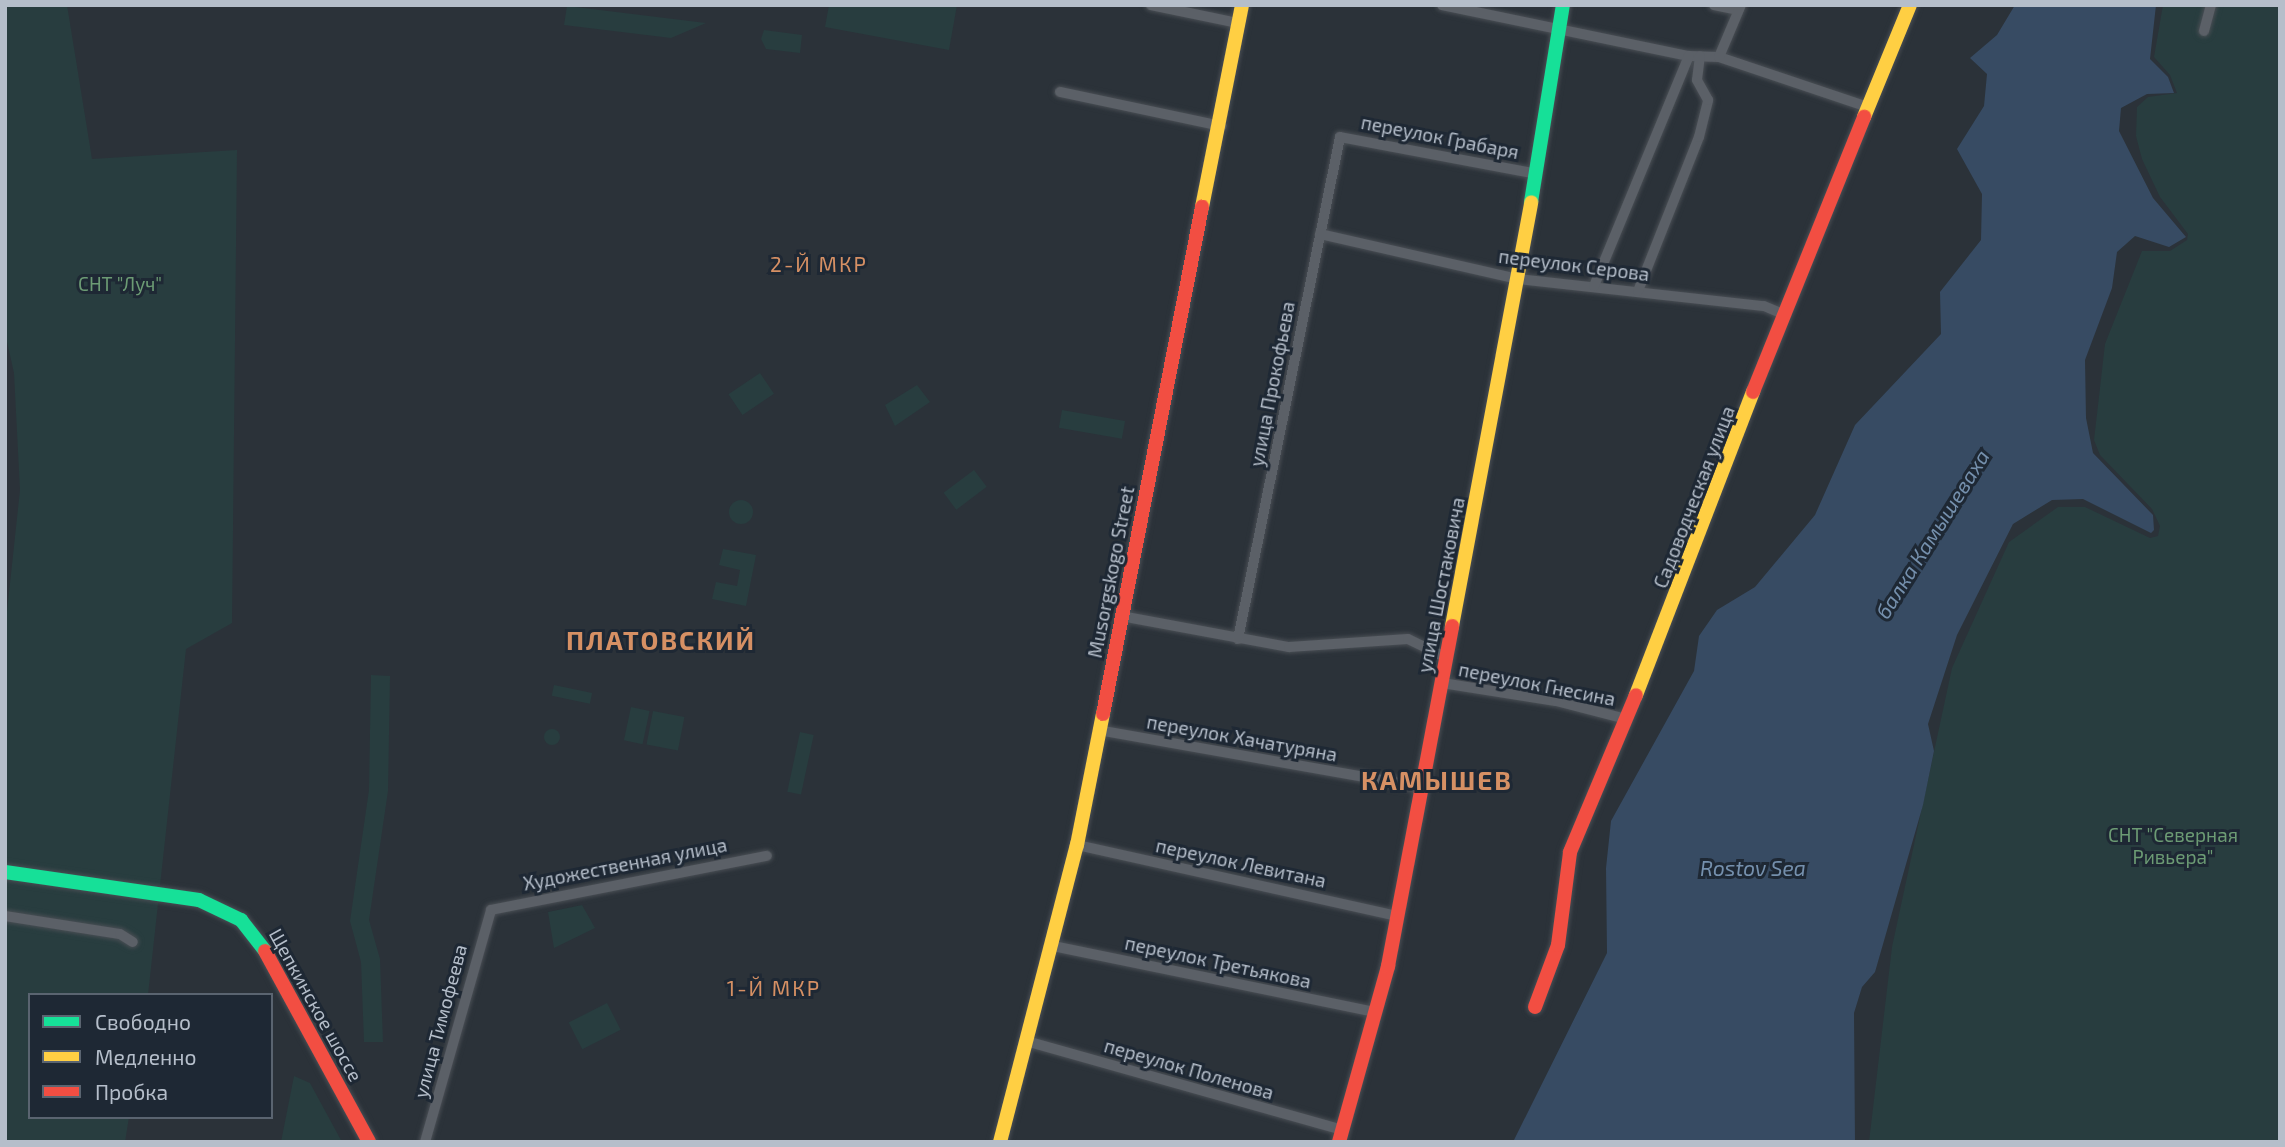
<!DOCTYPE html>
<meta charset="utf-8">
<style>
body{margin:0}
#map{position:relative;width:2285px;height:1147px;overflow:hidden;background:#2b3239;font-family:"Exo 2",sans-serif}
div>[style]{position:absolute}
.green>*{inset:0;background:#283d3f;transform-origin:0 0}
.round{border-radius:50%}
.water>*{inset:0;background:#374b63}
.roads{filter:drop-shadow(0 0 2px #494e54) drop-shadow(0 0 2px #494e54)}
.street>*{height:10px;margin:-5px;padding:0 5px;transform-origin:5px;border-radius:5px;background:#5b6067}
.fast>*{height:14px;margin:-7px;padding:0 7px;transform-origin:7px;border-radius:7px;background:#16e098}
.slow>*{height:14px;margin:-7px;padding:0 7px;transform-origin:7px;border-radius:7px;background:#ffcf43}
.jam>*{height:14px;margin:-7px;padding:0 7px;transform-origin:7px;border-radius:7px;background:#f24e42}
span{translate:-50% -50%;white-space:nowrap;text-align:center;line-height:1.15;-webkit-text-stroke:6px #1e2834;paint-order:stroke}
.street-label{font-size:19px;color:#b5beca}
.park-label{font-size:19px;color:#6c9b74}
.neighbourhood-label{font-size:21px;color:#d69064;letter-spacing:2px}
.water-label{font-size:21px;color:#7590ad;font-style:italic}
.district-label{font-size:26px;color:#d69064;font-weight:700;letter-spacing:2px}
.frame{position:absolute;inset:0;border:7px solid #b5beca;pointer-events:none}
.legend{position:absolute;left:28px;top:993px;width:245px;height:126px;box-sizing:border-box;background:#1e2834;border:2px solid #5a6470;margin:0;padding:9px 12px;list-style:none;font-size:21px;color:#b5beca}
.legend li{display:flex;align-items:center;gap:14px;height:35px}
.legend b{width:35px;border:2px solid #5a6470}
</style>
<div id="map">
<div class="green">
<div style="clip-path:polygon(5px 5px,67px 5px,92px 159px,237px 150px,232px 623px,186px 649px,148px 995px,30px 995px,30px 1117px,129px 1117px,125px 1142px,5px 1142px,5px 630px,20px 490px,14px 373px,5px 333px)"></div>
<div style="clip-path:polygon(829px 5px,957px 5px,949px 50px,825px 27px)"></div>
<div style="clip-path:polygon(2163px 5px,2280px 5px,2280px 1142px,1869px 1142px,1892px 947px,1952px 668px,2009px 542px,2058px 507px,2085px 507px,2150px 538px,2158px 536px,2160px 526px,2152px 509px,2100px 455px,2094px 440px,2105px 344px,2142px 251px,2170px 251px,2187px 240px,2188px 234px,2160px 197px,2142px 159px,2136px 136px,2137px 107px,2148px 97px,2177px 93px,2170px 75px,2154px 57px)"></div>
<div style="clip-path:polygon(567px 6px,706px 23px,671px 38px,564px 25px)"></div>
<div style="clip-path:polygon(764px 30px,802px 35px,800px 53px,766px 49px,761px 39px)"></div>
<div style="left:760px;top:373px;width:25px;height:38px;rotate:56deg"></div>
<div style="clip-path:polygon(917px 385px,930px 402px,895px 426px,885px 405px)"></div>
<div style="left:1062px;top:410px;width:64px;height:18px;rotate:10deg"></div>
<div style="left:974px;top:470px;width:21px;height:38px;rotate:53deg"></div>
<div class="round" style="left:729px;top:500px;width:24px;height:24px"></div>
<div style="clip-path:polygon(723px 549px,756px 555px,746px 606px,712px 599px,716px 582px,737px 586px,740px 570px,719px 565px)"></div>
<div style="clip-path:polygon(371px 675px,390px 676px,388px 791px,369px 920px,380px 959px,383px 1042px,364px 1042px,361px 962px,350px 921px,369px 790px)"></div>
<div style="left:554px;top:685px;width:39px;height:11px;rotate:12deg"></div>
<div style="left:631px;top:707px;width:19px;height:34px;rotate:12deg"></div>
<div style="left:653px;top:711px;width:32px;height:34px;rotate:11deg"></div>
<div class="round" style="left:544px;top:729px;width:16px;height:16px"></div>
<div style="left:800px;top:732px;width:14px;height:61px;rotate:12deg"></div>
<div style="clip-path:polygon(582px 905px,595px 928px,554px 948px,548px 912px)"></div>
<div style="left:607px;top:1003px;width:30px;height:43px;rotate:63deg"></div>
<div style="clip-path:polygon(294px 1076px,310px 1083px,342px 1142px,281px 1142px)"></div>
</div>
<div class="water">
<div style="clip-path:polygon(2015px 5px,2156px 5px,2150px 59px,2168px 77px,2174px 93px,2147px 94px,2121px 108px,2119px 131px,2153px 198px,2186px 237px,2169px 247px,2135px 236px,2117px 252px,2112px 288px,2085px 360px,2086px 418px,2093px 453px,2153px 515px,2154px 530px,2151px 533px,2083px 499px,2052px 500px,2013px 524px,1957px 635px,1928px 724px,1934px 751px,1923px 805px,1875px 972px,1862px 987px,1854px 1013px,1855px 1142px,1513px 1142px,1607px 953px,1606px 868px,1611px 821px,1694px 671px,1699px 636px,1717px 610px,1755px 587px,1815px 515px,1855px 425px,1941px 334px,1940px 292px,1981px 240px,1982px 194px,1957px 149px,1984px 106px,1987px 74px,1970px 58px,1997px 35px)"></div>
</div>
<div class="roads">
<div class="street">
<div style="left:1151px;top:5px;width:89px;rotate:11.7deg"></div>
<div style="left:1442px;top:5px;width:252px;rotate:11.7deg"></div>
<div style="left:1689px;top:56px;width:30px;rotate:2deg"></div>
<div style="left:1719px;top:57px;width:157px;rotate:18.6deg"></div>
<div style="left:1714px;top:5px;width:25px;rotate:12deg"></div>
<div style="left:2204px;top:31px;width:27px;rotate:-75deg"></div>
<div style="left:1719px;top:57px;width:56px;rotate:-67.1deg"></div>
<div style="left:1060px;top:92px;width:165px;rotate:11.9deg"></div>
<div style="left:1320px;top:234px;width:203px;rotate:12.8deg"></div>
<div style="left:1518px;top:279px;width:247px;rotate:6.3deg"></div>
<div style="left:1764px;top:306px;width:21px;rotate:23deg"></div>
<div style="left:1594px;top:286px;width:249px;rotate:-67.6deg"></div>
<div style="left:1638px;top:291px;width:166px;rotate:-68.4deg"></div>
<div style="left:1699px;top:137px;width:38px;rotate:-76deg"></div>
<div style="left:1708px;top:100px;width:23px;rotate:-119deg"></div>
<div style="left:1697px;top:80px;width:24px;rotate:-83deg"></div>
<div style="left:1121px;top:616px;width:171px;rotate:10.5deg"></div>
<div style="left:1289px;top:647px;width:119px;rotate:-3.8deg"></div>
<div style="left:1408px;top:639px;width:43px;rotate:26deg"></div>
<div style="left:1238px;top:639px;width:512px;rotate:-78.51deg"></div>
<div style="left:1340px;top:137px;width:196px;rotate:10.6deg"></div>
<div style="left:1442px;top:683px;width:115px;rotate:9deg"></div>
<div style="left:1556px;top:701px;width:72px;rotate:14.4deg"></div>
<div style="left:1098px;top:730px;width:329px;rotate:10deg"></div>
<div style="left:1077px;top:845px;width:328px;rotate:12.5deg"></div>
<div style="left:5px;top:916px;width:116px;rotate:8.9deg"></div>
<div style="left:120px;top:934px;width:15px;rotate:32deg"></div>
<div style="left:1053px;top:946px;width:329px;rotate:11.6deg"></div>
<div style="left:1026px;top:1041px;width:329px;rotate:15.7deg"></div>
<div style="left:425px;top:1142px;width:241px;rotate:-74.1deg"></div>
<div style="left:491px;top:910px;width:281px;rotate:-11.1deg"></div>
</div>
<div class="fast">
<div style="left:1531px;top:202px;width:200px;rotate:-80.8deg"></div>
<div style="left:5px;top:872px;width:196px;rotate:8.2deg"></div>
<div style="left:199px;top:900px;width:47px;rotate:25.5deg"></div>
<div style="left:241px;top:920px;width:39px;rotate:52deg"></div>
</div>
<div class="slow">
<div style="left:1864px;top:117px;width:121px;rotate:-67.7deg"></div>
<div style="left:1202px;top:207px;width:206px;rotate:-78.8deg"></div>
<div style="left:1452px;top:626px;width:431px;rotate:-79.4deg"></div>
<div style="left:1636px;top:695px;width:325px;rotate:-68.9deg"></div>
<div style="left:1000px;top:1142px;width:307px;rotate:-75.5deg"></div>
<div style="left:1077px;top:845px;width:134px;rotate:-78.8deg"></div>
</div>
<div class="jam">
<div style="left:1753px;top:392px;width:297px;rotate:-68deg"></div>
<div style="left:1103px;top:714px;width:517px;rotate:-78.95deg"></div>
<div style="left:265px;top:951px;width:217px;rotate:61.4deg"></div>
<div style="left:1535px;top:1007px;width:66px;rotate:-69.6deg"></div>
<div style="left:1558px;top:945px;width:94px;rotate:-82.6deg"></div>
<div style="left:1570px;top:852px;width:170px;rotate:-67.2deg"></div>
<div style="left:1339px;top:1142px;width:183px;rotate:-74.4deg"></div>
<div style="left:1388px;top:966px;width:346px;rotate:-79.3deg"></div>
</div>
</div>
<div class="street-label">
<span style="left:1440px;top:137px;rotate:11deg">переулок Грабаря</span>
<span style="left:1574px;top:265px;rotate:7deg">переулок Серова</span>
<span style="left:1272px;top:384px;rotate:-79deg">улица Прокофьева</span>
<span style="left:1694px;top:497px;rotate:-69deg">Садоводческая улица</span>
<span style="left:1111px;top:572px;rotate:-79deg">Musorgskogo Street</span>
<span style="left:1441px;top:585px;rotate:-79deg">улица Шостаковича</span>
<span style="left:1537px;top:684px;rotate:11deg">переулок Гнесина</span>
<span style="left:1242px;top:738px;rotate:10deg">переулок Хачатуряна</span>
<span style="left:1241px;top:863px;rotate:12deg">переулок Левитана</span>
<span style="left:625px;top:864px;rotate:-11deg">Художественная улица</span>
<span style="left:1218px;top:962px;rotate:12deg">переулок Третьякова</span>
<span style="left:316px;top:1005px;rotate:61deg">Щепкинское шоссе</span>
<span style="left:440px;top:1021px;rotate:-75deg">улица Тимофеева</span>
<span style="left:1189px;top:1069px;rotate:16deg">переулок Поленова</span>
</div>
<div class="park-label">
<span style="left:120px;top:284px">СНТ "Луч"</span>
<span style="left:2173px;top:846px">СНТ "Северная<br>Ривьера"</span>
</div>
<div class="neighbourhood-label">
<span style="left:819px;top:264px">2-Й МКР</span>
<span style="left:774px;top:988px">1-Й МКР</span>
</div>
<div class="water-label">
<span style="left:1932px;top:534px;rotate:-58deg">балка Камышеваха</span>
<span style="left:1753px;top:868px">Rostov Sea</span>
</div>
<div class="district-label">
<span style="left:661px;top:640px">ПЛАТОВСКИЙ</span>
<span style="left:1437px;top:780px">КАМЫШЕВ</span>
</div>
<div class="frame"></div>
<ul class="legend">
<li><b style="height:9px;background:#16e098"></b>Свободно</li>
<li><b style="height:9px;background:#ffcf43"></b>Медленно</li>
<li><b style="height:9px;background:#f24e42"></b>Пробка</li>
</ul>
</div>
